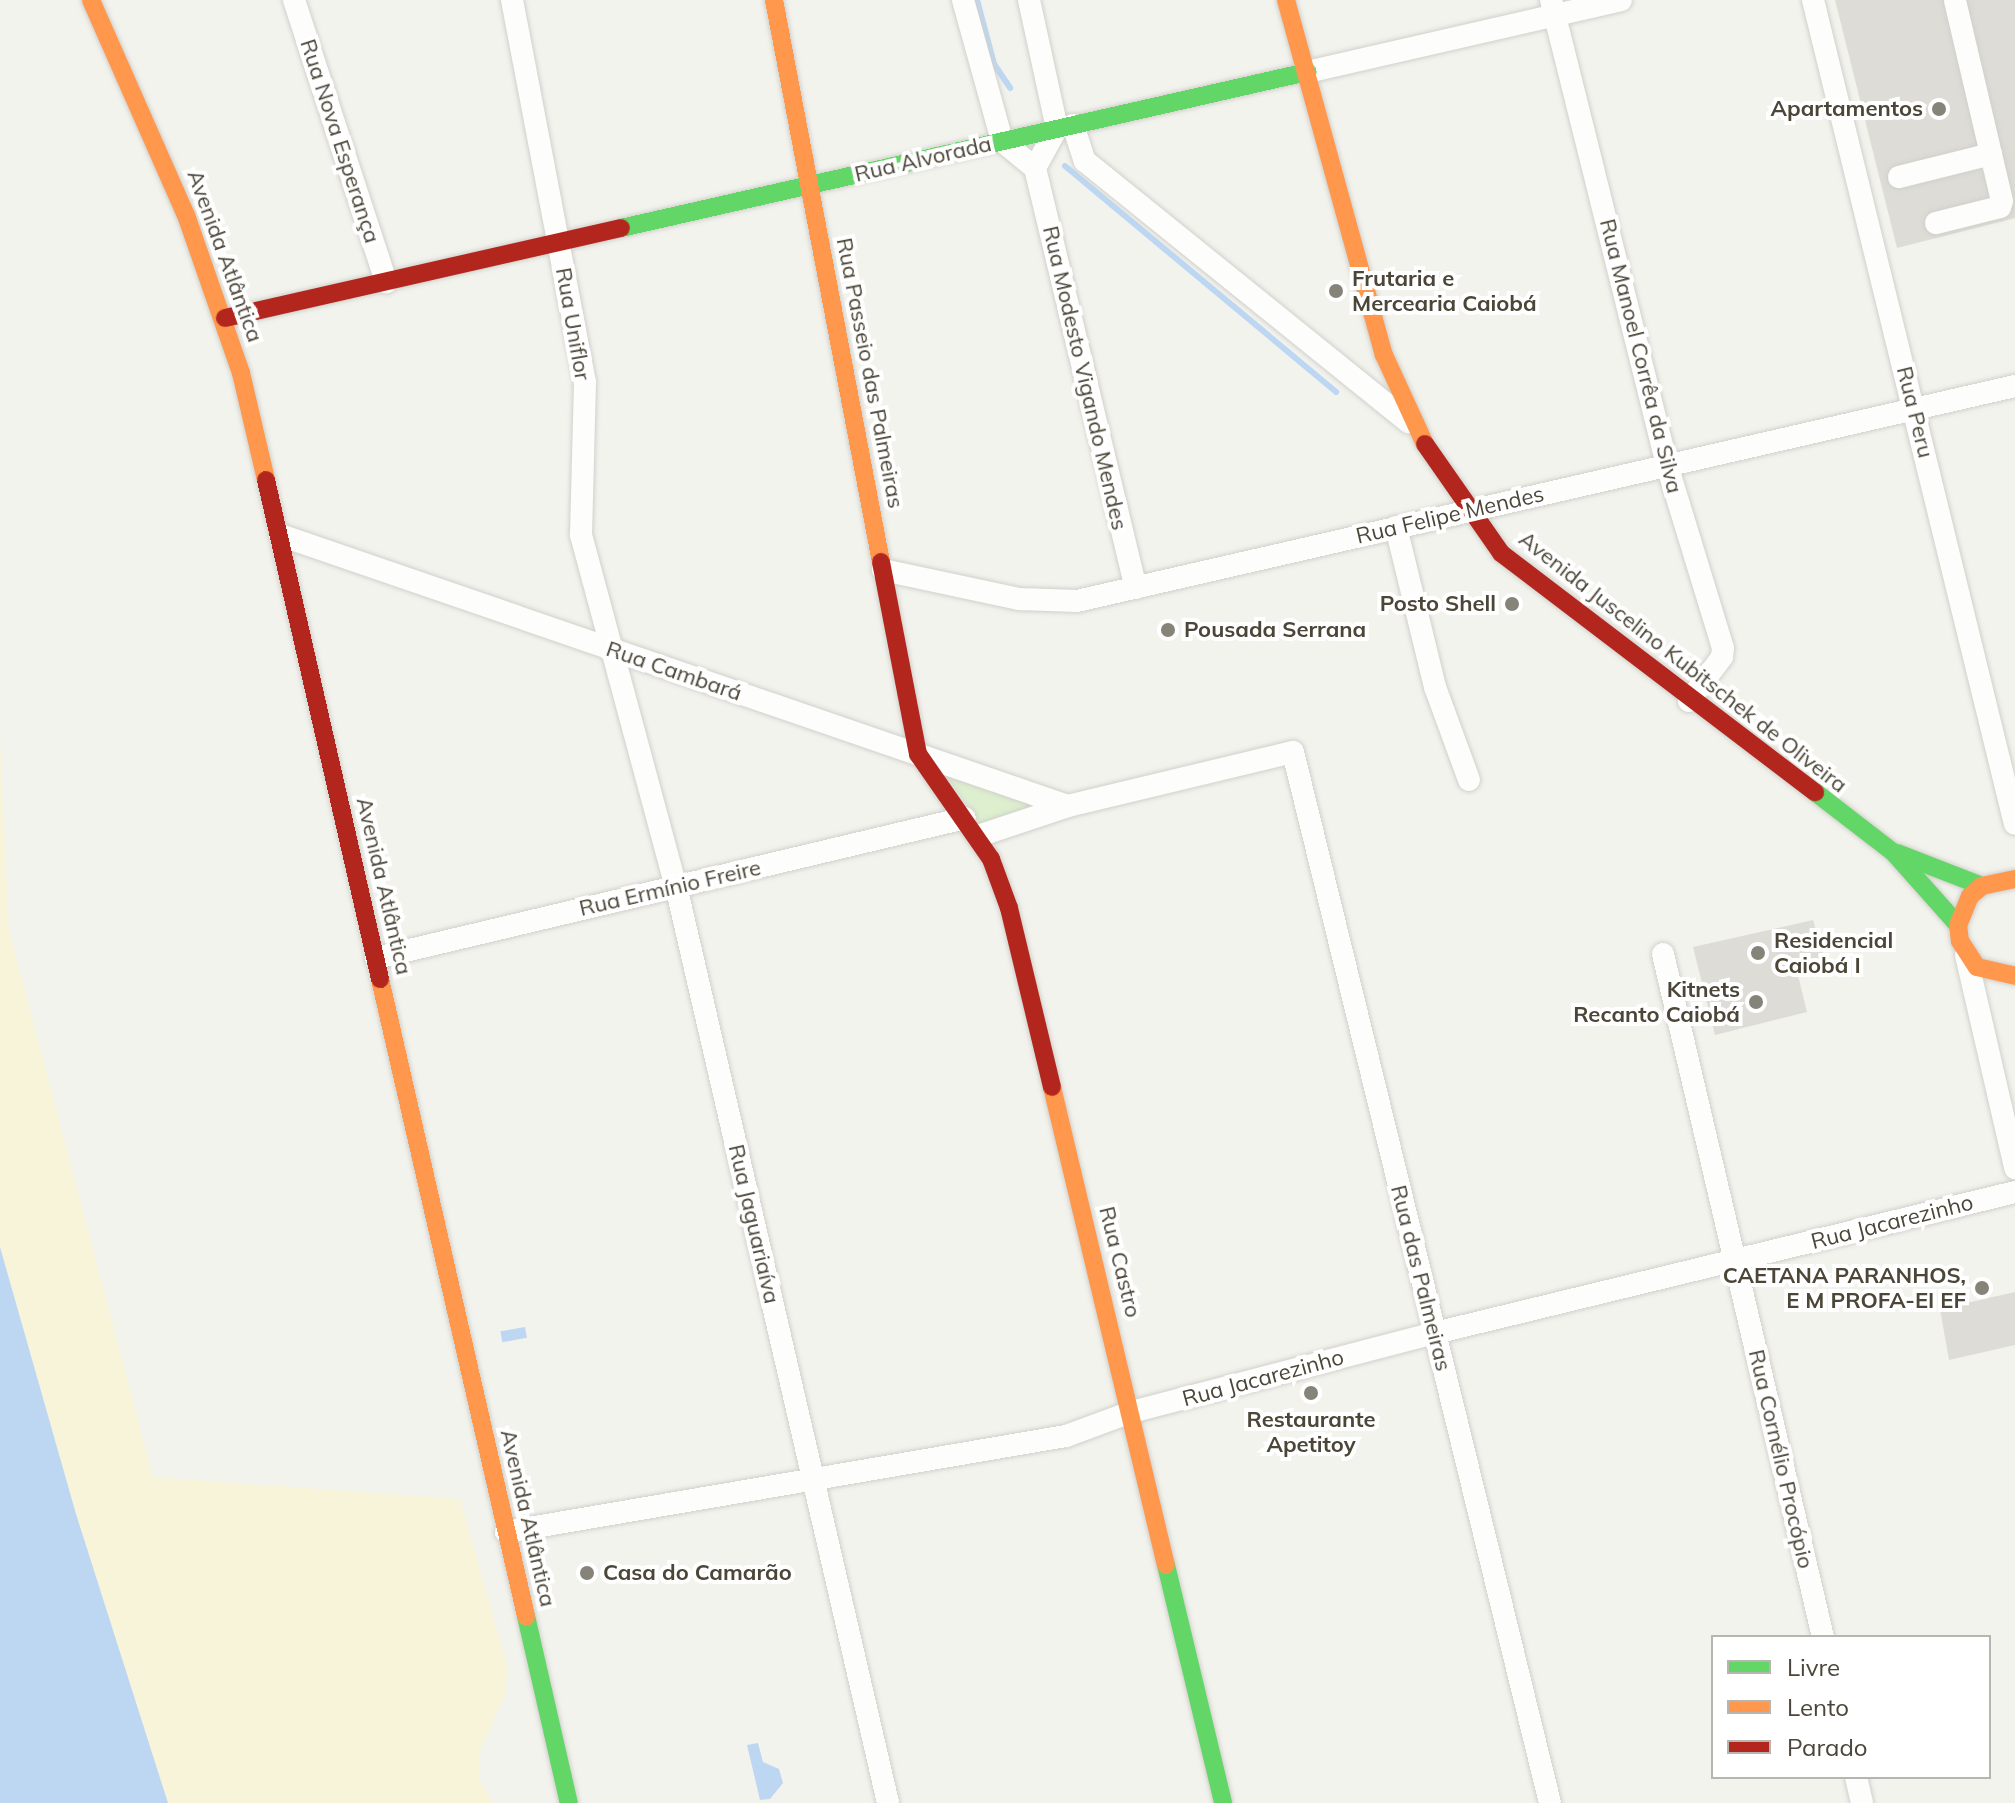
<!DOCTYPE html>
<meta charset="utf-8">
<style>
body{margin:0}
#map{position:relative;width:2015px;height:1803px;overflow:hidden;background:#f3f3ee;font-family:Mulish,sans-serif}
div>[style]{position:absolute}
.green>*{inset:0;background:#ddefce}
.sand>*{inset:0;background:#f7f4d9}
.water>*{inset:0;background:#bdd7f2;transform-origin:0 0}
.stream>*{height:6px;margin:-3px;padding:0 3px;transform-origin:3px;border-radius:3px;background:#bdd7f2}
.building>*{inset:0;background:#dddcd6}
.roads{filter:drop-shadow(0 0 2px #d1d0cb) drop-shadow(0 0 2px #d1d0cb)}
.street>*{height:22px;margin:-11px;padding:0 11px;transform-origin:11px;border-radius:11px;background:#fdfdfc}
.fast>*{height:18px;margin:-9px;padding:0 9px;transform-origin:9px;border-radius:9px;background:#63d668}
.slow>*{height:18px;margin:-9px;padding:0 9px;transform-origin:9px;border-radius:9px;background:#ff974d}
.jam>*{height:18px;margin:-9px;padding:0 9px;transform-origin:9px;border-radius:9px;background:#b3261e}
.dots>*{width:22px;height:22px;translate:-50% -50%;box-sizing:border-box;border:4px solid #fff;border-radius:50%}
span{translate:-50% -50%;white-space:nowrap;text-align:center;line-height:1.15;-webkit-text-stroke:8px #fff;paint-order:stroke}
.poi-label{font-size:22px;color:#4b4638;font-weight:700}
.right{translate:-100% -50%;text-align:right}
.left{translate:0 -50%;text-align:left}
.street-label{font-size:22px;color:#4b4638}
.legend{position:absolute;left:1711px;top:1635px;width:280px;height:144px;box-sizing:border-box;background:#fff;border:2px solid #b7b5af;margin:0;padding:10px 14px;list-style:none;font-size:24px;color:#4b4638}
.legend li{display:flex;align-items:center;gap:16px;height:40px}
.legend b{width:40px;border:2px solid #b7b5af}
</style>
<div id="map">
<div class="green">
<div style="clip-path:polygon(943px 771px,1037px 807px,981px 825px)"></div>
</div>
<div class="sand">
<div style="clip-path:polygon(0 738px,9px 930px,153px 1477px,460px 1499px,507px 1665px,506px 1692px,479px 1753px,480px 1782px,493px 1803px,168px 1803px,76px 1514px,0 1247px)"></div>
</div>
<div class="water">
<div style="clip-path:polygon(0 1247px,76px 1514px,168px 1803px,0 1803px)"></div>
<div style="left:525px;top:1327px;width:11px;height:25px;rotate:80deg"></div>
<div style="clip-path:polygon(758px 1743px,763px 1762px,779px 1769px,783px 1783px,770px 1799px,760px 1800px,747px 1745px)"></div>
</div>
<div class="stream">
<div style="left:977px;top:0;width:66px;rotate:75.1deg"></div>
<div style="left:994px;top:64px;width:29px;rotate:56deg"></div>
<div style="left:1065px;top:166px;width:353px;rotate:39.8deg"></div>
</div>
<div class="building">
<div style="clip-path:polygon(1835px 0,2015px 0,2015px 218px,1897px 248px)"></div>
<div style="clip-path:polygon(1813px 920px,1825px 960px,1796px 967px,1807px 1012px,1715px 1035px,1693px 947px)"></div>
<div style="clip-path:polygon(2015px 1292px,2015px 1345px,1949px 1360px,1940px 1309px)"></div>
</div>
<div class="roads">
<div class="street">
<div style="left:294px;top:0;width:297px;rotate:71.9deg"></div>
<div style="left:512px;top:0;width:389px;rotate:79.2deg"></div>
<div style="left:585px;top:382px;width:153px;rotate:91.5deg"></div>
<div style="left:581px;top:535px;width:364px;rotate:74.9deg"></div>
<div style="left:676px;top:886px;width:941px;rotate:76.98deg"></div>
<div style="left:963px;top:0;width:146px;rotate:74.5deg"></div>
<div style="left:1002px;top:141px;width:43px;rotate:39.3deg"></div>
<div style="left:1035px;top:168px;width:432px;rotate:76.5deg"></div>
<div style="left:1029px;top:0;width:131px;rotate:77.7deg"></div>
<div style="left:1057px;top:128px;width:46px;rotate:118.8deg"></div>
<div style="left:1551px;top:0;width:479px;rotate:76deg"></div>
<div style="left:1667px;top:465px;width:191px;rotate:73deg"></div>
<div style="left:1723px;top:648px;width:9px;rotate:96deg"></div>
<div style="left:1722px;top:657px;width:55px;rotate:126.9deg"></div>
<div style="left:1813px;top:0;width:848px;rotate:76.23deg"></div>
<div style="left:1307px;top:72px;width:322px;rotate:-12.9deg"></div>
<div style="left:1073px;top:125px;width:38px;rotate:72deg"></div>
<div style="left:1085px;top:161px;width:416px;rotate:38.9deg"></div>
<div style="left:1899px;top:177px;width:95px;rotate:-14deg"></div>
<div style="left:1936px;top:223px;width:66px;rotate:-14deg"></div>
<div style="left:2000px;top:207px;width:6px;rotate:-72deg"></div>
<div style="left:2002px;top:201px;width:206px;rotate:-103.2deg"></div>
<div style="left:1396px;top:527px;width:165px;rotate:76.3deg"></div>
<div style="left:1435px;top:687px;width:99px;rotate:69.9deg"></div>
<div style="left:280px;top:535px;width:833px;rotate:18.98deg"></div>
<div style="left:883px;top:570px;width:139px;rotate:12deg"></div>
<div style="left:1019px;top:599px;width:58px;rotate:2deg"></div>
<div style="left:1077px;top:601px;width:962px;rotate:-12.91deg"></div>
<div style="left:978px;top:836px;width:95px;rotate:-18.4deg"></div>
<div style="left:1068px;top:806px;width:231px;rotate:-13.5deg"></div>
<div style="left:1293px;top:752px;width:1082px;rotate:76.26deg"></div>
<div style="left:1663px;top:954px;width:701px;rotate:76.82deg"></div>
<div style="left:1966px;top:955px;width:219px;rotate:77deg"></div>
<div style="left:376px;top:958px;width:605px;rotate:-13.37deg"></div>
<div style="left:506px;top:1532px;width:568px;rotate:-9.73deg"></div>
<div style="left:1066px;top:1436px;width:69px;rotate:-20.3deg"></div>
<div style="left:1131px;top:1412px;width:314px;rotate:-14.6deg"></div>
<div style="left:1435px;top:1333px;width:597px;rotate:-13.66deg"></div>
<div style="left:1856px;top:1777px;width:27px;rotate:77deg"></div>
</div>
<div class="fast">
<div style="left:621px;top:228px;width:704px;rotate:-12.81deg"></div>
<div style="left:1815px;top:792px;width:98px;rotate:37.6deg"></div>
<div style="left:1893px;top:852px;width:98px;rotate:48.3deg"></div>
<div style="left:1897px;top:853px;width:91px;rotate:21.2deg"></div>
<div style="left:1166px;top:1565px;width:245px;rotate:76.5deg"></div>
<div style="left:526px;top:1616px;width:192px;rotate:77.1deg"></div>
</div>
<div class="slow">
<div style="left:91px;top:0;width:235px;rotate:66.2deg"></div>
<div style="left:186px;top:215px;width:167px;rotate:70.8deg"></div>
<div style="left:241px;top:373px;width:110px;rotate:76.8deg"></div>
<div style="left:774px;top:0;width:572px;rotate:79.22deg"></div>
<div style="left:1286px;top:0;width:368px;rotate:74.6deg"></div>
<div style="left:1384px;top:355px;width:98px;rotate:65.3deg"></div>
<div style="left:2015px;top:879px;width:34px;rotate:168deg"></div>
<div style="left:1982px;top:886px;width:16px;rotate:140deg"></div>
<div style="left:1970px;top:896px;width:31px;rotate:112deg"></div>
<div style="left:1958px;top:925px;width:16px;rotate:83deg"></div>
<div style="left:1960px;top:941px;width:31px;rotate:57deg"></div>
<div style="left:1977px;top:967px;width:39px;rotate:13deg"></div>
<div style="left:380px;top:979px;width:654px;rotate:77.09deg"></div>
<div style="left:1052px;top:1087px;width:491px;rotate:76.6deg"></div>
</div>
<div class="jam">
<div style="left:225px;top:318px;width:406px;rotate:-12.8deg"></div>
<div style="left:1425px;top:444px;width:133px;rotate:55.1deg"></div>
<div style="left:1501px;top:553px;width:395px;rotate:37.3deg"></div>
<div style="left:266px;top:480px;width:512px;rotate:77.13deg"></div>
<div style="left:881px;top:562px;width:196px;rotate:79.1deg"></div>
<div style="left:918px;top:754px;width:128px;rotate:55.2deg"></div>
<div style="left:991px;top:859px;width:52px;rotate:69.8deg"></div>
<div style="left:1009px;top:908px;width:184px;rotate:76.5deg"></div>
</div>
</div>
<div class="dots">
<div style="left:1939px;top:109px;background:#868378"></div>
<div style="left:1336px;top:291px;background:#868378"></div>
<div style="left:1512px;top:604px;background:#868378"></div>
<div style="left:1168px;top:630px;background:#868378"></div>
<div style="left:1758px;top:953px;background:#868378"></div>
<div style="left:1756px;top:1002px;background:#868378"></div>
<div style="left:1982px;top:1288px;background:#868378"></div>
<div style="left:1311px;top:1393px;background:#868378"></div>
<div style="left:587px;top:1573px;background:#868378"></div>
</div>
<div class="poi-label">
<span class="right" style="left:1923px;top:109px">Apartamentos</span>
<span class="left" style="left:1352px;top:291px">Frutaria e<br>Mercearia Caiobá</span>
<span class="right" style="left:1496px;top:604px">Posto Shell</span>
<span class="left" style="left:1184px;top:630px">Pousada Serrana</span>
<span class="left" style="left:1774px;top:953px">Residencial<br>Caiobá I</span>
<span class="right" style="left:1740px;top:1002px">Kitnets<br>Recanto Caiobá</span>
<span class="right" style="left:1966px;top:1288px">CAETANA PARANHOS,<br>E M PROFA-EI EF</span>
<span style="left:1311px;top:1432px">Restaurante<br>Apetitoy</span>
<span class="left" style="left:603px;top:1573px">Casa do Camarão</span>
</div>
<div class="street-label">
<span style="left:340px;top:141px;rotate:72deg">Rua Nova Esperança</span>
<span style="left:923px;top:159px;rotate:-13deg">Rua Alvorada</span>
<span style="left:225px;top:256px;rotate:70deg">Avenida Atlântica</span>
<span style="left:573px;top:324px;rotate:80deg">Rua Uniflor</span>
<span style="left:1641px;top:356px;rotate:76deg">Rua Manoel Corrêa da Silva</span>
<span style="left:870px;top:373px;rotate:79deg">Rua Passeio das Palmeiras</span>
<span style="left:1085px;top:378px;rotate:77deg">Rua Modesto Vigando Mendes</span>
<span style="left:1915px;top:412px;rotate:76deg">Rua Peru</span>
<span style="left:1450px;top:515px;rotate:-13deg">Rua Felipe Mendes</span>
<span style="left:1683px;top:662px;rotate:38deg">Avenida Juscelino Kubitschek de Oliveira</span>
<span style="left:674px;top:671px;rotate:19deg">Rua Cambará</span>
<span style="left:384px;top:886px;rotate:77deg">Avenida Atlântica</span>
<span style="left:670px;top:888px;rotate:-13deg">Rua Ermínio Freire</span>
<span style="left:1892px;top:1222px;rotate:-14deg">Rua Jacarezinho</span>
<span style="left:754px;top:1224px;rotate:77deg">Rua Jaguariaíva</span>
<span style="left:1120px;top:1262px;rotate:76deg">Rua Castro</span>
<span style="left:1421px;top:1278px;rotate:76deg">Rua das Palmeiras</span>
<span style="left:1263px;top:1378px;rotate:-15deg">Rua Jacarezinho</span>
<span style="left:1781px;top:1459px;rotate:77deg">Rua Cornélio Procópio</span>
<span style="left:528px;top:1518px;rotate:77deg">Avenida Atlântica</span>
</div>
<ul class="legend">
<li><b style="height:10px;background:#63d668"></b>Livre</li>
<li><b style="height:10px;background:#ff974d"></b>Lento</li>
<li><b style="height:10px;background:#b3261e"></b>Parado</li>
</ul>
</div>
